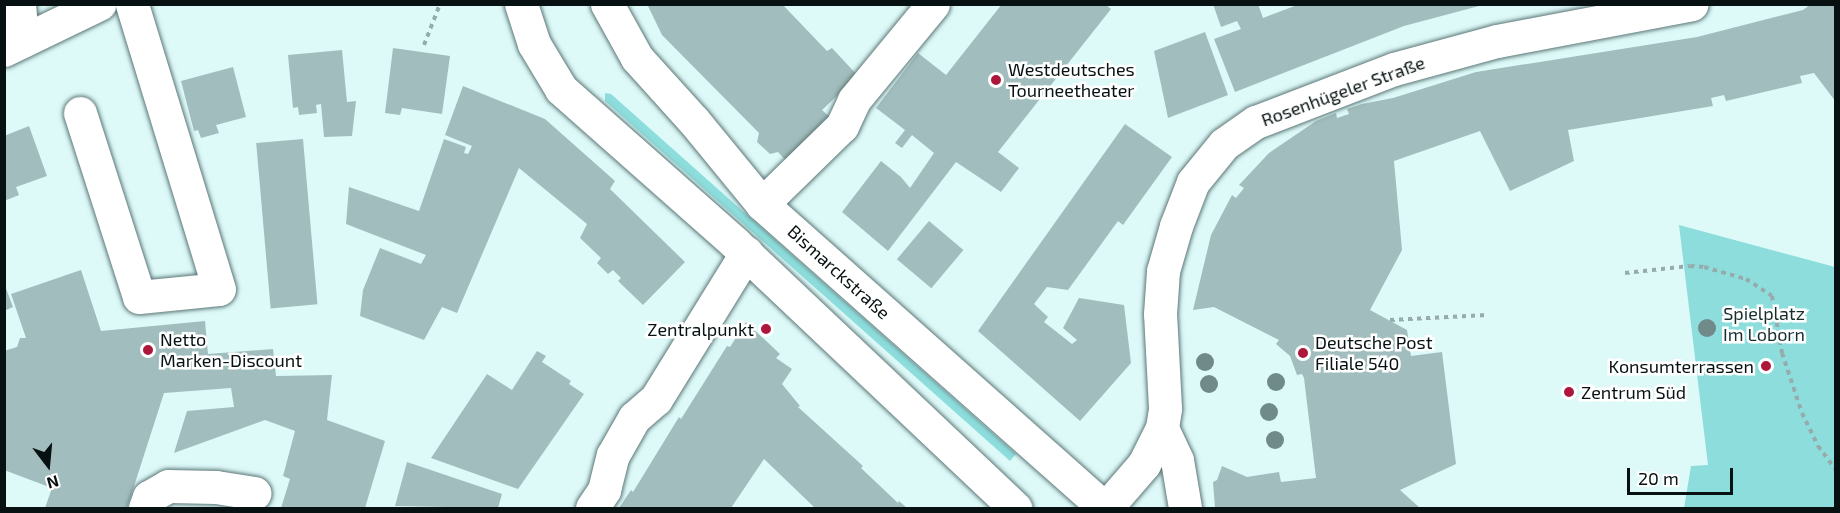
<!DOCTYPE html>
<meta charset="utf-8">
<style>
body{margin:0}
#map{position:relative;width:1840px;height:513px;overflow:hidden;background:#ddfaf9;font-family:"Exo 2",sans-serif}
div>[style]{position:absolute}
.green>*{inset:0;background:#8ddddc}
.building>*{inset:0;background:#a2bdbd;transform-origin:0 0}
.path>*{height:4px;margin-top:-2px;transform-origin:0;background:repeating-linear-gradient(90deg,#96acac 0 4.5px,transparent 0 9px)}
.roads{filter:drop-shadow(0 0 2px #5c7676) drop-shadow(0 0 2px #5c7676)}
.minor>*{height:33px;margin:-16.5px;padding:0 16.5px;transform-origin:16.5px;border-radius:16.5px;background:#fff}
.major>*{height:33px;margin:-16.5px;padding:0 16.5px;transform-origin:16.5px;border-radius:16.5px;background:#fff}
.trees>*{width:18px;height:18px;margin:-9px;border-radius:50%;background:#708a89}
.dots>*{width:16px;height:16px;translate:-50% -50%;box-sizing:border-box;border:3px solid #fff;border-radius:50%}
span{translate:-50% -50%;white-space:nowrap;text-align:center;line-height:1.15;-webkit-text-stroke:5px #fff;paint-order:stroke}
.poi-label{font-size:18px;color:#071111}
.left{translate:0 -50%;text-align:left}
.right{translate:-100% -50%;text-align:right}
.street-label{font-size:18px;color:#071111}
.park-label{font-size:18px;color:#172e2e}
.frame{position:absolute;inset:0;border:6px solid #071111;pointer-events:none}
.north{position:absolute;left:18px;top:435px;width:60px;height:60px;-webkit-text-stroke:4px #fff;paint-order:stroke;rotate:164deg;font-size:16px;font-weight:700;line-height:24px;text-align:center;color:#071111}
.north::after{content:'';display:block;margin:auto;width:21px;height:27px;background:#071111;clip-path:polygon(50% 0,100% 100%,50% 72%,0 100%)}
.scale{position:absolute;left:1627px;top:468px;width:106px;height:27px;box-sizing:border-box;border:3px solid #071111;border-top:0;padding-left:8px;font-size:18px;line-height:21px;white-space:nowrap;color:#071111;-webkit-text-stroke:4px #fff;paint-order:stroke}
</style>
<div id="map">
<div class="green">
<div style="clip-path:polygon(605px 93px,611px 94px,1016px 454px,1010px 461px,605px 101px)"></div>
<div style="clip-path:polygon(1679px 225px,1835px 267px,1835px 508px,1684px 508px,1691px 466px,1708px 465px)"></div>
</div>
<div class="building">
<div style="clip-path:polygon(647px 4px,782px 4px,827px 51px,832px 48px,858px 76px,822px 110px,835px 122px,792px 167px,778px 152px,770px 154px,757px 142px,759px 133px,662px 35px)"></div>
<div style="clip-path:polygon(1002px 4px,1105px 4px,1111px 9px,998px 152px,1019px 168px,1001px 192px,956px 162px,888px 251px,842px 212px,881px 161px,901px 177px,910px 188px,934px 153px,912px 135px,902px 148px,895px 143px,905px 130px,876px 108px,918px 53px,946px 75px)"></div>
<div style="clip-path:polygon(1213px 4px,1258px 4px,1263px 18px,1300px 4px,1479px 6px,1404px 26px,1235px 92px,1214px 39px,1241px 29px,1237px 21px,1221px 27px)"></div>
<div style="clip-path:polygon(1811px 4px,1836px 4px,1836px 102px,1814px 73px,1800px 76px,1802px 83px,1726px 101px,1724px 95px,1711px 98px,1713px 106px,1568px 130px,1574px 161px,1510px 191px,1480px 131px,1394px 161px,1402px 250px,1370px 310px,1407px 330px,1411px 356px,1442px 352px,1456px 464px,1400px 490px,1420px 508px,1215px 508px,1213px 482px,1217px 480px,1222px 466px,1247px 477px,1279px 472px,1281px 482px,1316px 478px,1304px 378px,1302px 374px,1297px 375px,1290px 356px,1276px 344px,1279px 340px,1214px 307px,1193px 310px,1211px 235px,1232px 195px,1236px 198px,1244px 188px,1239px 185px,1269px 153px,1316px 121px,1336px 113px,1337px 118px,1349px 114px,1347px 109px,1362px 104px,1393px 98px,1476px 72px,1697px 37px,1803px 10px)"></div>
<div style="clip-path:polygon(1205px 32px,1228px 95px,1168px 118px,1154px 51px)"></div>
<div style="clip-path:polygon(393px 48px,450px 56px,442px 114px,402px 108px,400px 115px,385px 113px)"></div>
<div style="clip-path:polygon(342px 50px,347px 102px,356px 101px,352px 136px,324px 137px,321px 104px,316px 105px,317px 113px,299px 115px,298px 107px,293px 108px,288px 55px)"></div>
<div style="clip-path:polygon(233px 67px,246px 117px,216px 125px,219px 133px,201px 138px,198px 130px,194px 131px,181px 81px)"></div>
<div style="clip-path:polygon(463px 86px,545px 119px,615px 181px,610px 189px,685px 262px,643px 305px,618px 281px,621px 278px,613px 270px,608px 274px,597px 263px,601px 258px,580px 238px,587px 224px,519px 168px,457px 313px,442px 307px,424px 340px,360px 316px,363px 290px,380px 248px,421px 264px,426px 255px,346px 224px,349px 187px,419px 211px,444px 139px,466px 147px,464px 153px,468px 154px,472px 146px,445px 135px)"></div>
<div style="clip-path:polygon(1125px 124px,1172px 157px,1123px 225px,1118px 221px,1068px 290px,1047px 287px,1034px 304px,1048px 317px,1044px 322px,1072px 344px,1077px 340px,1063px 328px,1079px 298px,1124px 305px,1131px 363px,1080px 421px,978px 331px)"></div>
<div style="clip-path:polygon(29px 126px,47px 176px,16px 187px,19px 195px,4px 201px,4px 136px)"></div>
<div style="left:303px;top:139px;width:166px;height:47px;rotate:85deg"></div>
<div style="left:929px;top:221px;width:45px;height:50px;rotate:40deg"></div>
<div style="clip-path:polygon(81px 270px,101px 331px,205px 321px,208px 354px,273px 349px,276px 376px,332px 375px,327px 420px,385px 441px,365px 508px,281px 508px,290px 479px,283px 476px,295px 431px,265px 420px,174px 453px,187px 411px,234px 407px,231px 388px,164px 393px,127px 508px,45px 508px,52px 488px,4px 470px,4px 351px,17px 347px,20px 338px,26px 338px,11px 294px)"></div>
<div style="clip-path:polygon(4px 283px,13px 307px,4px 311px)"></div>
<div style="clip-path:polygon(746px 322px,780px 354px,776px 358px,792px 369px,782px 384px,800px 406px,798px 407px,863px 466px,861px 468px,898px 503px,899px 501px,907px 508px,815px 508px,764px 459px,731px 508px,619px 508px,631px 490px,633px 492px,679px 417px,681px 419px,727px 346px,730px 347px)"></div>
<div style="clip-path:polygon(537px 351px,546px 356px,542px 362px,571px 381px,569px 384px,584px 394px,518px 489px,431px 458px,487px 374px,512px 390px)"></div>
<div style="clip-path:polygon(407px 462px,502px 494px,498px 508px,395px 506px)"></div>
</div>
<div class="path">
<div style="left:424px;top:45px;width:44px;rotate:-68.7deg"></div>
<div style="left:1625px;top:273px;width:65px;rotate:-6.1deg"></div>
<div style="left:1690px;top:266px;width:14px;rotate:4deg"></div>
<div style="left:1704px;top:267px;width:44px;rotate:15.9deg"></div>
<div style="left:1746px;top:279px;width:31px;rotate:33deg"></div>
<div style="left:1772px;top:296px;width:58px;rotate:80deg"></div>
<div style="left:1782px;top:353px;width:63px;rotate:71.6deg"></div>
<div style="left:1802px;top:413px;width:37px;rotate:64deg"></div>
<div style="left:1818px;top:446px;width:30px;rotate:53deg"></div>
<div style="left:1390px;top:320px;width:97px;rotate:-3deg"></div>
</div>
<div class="roads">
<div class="minor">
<div style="left:19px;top:4px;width:37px;rotate:85deg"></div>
<div style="left:80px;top:113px;width:193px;rotate:72.2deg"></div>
<div style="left:139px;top:297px;width:80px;rotate:-5.7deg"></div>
<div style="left:219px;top:289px;width:298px;rotate:-107deg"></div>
<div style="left:762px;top:204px;width:112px;rotate:-44.3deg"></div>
<div style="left:842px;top:126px;width:29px;rotate:-65deg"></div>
<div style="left:854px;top:100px;width:124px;rotate:-50.5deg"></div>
<div style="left:1162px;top:428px;width:35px;rotate:65deg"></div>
<div style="left:1177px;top:460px;width:49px;rotate:80.5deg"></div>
<div style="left:145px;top:508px;width:12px;rotate:-70deg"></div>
<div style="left:149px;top:497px;width:22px;rotate:-30deg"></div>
<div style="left:168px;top:486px;width:48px;rotate:1.2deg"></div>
<div style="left:216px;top:487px;width:39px;rotate:9deg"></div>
<div style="left:592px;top:508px;width:22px;rotate:-56deg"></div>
<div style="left:604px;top:490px;width:36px;rotate:-76deg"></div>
<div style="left:613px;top:455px;width:43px;rotate:-60.4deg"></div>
<div style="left:634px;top:418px;width:29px;rotate:-41deg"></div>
<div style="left:656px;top:399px;width:172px;rotate:-58.3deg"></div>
<div style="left:1106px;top:508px;width:58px;rotate:-49.2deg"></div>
<div style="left:1144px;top:464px;width:40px;rotate:-63.4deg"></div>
<div style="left:1162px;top:428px;width:20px;rotate:-81deg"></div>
<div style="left:1165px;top:408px;width:94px;rotate:-93deg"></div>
<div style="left:1160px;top:314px;width:43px;rotate:-86deg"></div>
<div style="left:1163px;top:271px;width:47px;rotate:-73.9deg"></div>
<div style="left:1176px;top:226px;width:47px;rotate:-68.9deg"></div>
<div style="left:1193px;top:182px;width:49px;rotate:-50.8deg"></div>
<div style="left:1224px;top:144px;width:39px;rotate:-35deg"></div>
<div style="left:1256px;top:122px;width:148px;rotate:-21deg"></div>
<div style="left:1394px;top:69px;width:107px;rotate:-15.2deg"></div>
<div style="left:1497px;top:41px;width:198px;rotate:-10.7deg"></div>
</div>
<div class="major">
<div style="left:521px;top:4px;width:42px;rotate:72deg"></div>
<div style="left:534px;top:44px;width:52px;rotate:59deg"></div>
<div style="left:561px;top:89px;width:232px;rotate:41.5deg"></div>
<div style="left:735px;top:243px;width:386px;rotate:43.4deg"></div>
<div style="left:607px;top:4px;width:62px;rotate:60.9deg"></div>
<div style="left:637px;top:58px;width:85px;rotate:47.9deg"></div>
<div style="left:694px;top:121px;width:107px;rotate:50.7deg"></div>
<div style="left:762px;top:204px;width:458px;rotate:41.6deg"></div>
<div style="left:4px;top:50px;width:106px;rotate:-25.8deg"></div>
</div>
</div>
<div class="trees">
<div style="left:1707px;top:328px"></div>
<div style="left:1205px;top:362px"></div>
<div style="left:1276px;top:382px"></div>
<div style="left:1209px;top:384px"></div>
<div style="left:1269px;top:412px"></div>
<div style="left:1275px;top:440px"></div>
</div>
<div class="dots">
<div style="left:996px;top:80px;background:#ac173b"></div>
<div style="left:766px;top:329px;background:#ac173b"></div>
<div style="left:148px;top:350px;background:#ac173b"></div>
<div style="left:1303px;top:353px;background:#ac173b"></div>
<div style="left:1766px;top:366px;background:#ac173b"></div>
<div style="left:1569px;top:392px;background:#ac173b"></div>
</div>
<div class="poi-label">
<span class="left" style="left:1008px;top:80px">Westdeutsches<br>Tourneetheater</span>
<span class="right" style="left:754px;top:329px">Zentralpunkt</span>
<span class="left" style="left:160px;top:350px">Netto<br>Marken-Discount</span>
<span class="left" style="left:1315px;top:353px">Deutsche Post<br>Filiale 540</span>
<span class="right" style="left:1754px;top:366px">Konsumterrassen</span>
<span class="left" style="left:1581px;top:392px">Zentrum Süd</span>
</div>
<div class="street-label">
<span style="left:1343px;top:91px;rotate:-20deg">Rosenhügeler Straße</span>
<span style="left:839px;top:272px;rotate:42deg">Bismarckstraße</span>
</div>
<div class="park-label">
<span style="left:1764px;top:324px">Spielplatz<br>Im Loborn</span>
</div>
<div class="frame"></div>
<div class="north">N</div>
<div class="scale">20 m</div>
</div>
